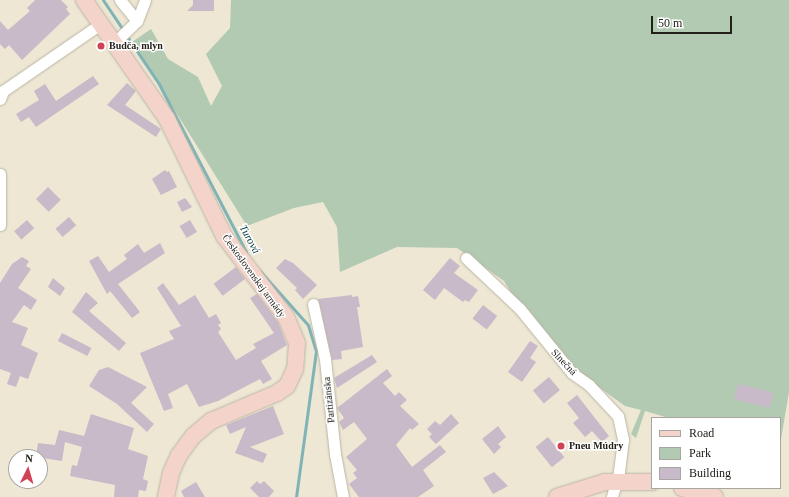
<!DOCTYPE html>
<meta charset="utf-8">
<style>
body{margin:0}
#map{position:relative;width:789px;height:497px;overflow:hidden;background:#ede7d4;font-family:Georgia,serif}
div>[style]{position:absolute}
.green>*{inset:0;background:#b2cab2}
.stream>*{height:3px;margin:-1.5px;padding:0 1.5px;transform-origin:1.5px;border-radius:1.5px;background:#80b3b6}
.building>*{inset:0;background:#c9bac9;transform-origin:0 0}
.roads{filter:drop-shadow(0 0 1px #bbb5a3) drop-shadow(0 0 1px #bbb5a3)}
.street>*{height:11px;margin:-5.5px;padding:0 5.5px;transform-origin:5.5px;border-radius:5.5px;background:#fff}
.secondary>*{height:16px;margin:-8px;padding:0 8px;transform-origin:8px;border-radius:8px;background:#f4d4ca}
.dots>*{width:11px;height:11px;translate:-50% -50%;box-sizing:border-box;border:2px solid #fff;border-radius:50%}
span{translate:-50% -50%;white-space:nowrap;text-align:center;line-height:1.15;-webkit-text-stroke:3px #fff;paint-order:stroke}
.poi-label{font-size:10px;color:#222019;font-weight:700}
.left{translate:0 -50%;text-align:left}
.street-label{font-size:10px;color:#222019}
.water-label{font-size:11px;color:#04373b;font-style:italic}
.legend{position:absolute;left:651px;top:417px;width:130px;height:72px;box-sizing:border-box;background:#fff;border:1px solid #a7a6a3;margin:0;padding:5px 7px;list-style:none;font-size:12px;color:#222019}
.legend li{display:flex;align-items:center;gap:8px;height:20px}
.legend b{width:20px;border:1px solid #a7a6a3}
.north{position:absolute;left:8px;top:449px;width:40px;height:40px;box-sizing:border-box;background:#fff;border:1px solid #a7a6a3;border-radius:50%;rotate:5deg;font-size:11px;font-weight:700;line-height:16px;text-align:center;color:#222019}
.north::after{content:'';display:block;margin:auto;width:14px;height:18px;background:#d24255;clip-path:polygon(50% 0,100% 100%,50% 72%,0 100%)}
.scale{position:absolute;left:651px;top:16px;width:81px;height:18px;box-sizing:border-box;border:2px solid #222019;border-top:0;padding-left:5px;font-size:12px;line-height:14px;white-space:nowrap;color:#222019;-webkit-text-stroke:3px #fff;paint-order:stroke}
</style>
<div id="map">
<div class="green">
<div style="clip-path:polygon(231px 0,789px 0,789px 392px,780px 445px,780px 418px,669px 418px,645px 411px,636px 438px,631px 434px,641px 410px,625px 406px,546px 349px,504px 281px,457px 248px,397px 247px,340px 272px,337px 227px,323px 202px,294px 208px,247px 226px,132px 42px,151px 29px,168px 59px,198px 77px,211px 106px,222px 86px,206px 54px,230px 28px)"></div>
</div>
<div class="stream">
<div style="left:103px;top:0;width:36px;rotate:56deg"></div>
<div style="left:126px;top:35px;width:59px;rotate:56deg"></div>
<div style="left:159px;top:84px;width:189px;rotate:62.6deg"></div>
<div style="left:260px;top:271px;width:72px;rotate:48.4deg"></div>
<div style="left:308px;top:325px;width:27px;rotate:73deg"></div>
<div style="left:316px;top:351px;width:147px;rotate:97.8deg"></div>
</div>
<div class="building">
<div style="clip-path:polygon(35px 0,61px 0,68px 7px,66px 9px,70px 14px,22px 60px,9px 45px,5px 49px,0 44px,0 21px,8px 30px,30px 11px,27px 8px)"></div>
<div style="clip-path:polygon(193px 0,214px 0,214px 11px,187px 11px,193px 5px)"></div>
<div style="clip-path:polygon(93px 76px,99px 84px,36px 127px,29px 117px,21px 122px,16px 114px,39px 100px,34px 91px,45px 84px,56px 101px)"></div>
<div style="clip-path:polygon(127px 83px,136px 91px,125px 105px,161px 129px,156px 137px,107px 105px)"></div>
<div style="clip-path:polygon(165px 170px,167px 172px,169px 171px,177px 187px,161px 195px,152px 179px)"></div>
<div style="left:48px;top:187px;width:18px;height:17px;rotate:45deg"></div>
<div style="clip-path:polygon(185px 198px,192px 207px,182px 212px,177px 202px)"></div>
<div style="left:69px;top:217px;width:11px;height:18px;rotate:49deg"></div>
<div style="left:27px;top:220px;width:11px;height:17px;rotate:49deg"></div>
<div style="left:190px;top:220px;width:14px;height:12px;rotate:60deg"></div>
<div style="clip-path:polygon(160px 243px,165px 253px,118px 284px,140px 312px,132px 318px,110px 291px,107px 294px,89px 261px,98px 256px,109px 272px,127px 259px,124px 255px,138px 244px,144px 253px)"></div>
<div style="clip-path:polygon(22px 257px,29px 261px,26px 266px,31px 269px,18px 288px,37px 300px,31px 310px,24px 305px,12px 322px,28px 328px,21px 345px,38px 353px,28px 379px,20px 376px,16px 387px,7px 384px,11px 373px,0 369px,0 283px,12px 264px)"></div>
<div style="clip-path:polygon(450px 258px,460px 266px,454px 273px,478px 290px,469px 302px,465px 300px,463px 302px,444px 288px,435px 300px,423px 290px)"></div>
<div style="clip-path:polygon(285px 259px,293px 263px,317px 285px,303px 299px,295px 290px,297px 288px,276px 268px)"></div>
<div style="left:236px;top:267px;width:15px;height:28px;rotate:53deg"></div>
<div style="clip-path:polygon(53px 278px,65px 288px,60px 296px,48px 287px)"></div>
<div style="clip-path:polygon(163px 283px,179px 305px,195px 295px,209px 318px,216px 314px,221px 323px,218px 325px,221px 329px,218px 332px,236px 360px,256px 348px,253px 344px,274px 333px,250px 298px,257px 294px,278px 322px,287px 345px,261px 361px,272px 379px,263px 384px,260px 379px,218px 401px,199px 407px,187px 384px,168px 394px,173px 408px,164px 411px,140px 353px,174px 339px,169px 331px,181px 326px,157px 288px)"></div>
<div style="clip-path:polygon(86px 292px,98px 303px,89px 311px,126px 343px,119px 351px,72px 312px)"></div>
<div style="clip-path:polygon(352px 295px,352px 297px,358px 296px,360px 307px,357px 307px,363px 347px,341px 351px,342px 359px,332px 360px,318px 299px)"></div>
<div style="left:483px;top:305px;width:18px;height:17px;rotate:38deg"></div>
<div style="left:62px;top:333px;width:33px;height:9px;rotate:27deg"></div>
<div style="clip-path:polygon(530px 341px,538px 346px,530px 358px,536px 362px,522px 382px,508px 372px)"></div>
<div style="clip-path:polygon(372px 355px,377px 362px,337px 388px,334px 378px)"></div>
<div style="clip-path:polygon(108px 367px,147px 387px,131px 403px,154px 424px,147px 432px,117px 404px,89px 386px,99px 370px)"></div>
<div style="clip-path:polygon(387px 369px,392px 376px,383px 383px,395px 396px,399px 392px,407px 400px,400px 406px,419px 424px,412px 430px,410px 428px,396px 445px,412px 467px,440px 445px,446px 452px,423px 470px,434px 486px,418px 497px,359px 497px,349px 484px,357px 478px,353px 473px,357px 470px,346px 457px,367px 439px,354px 422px,343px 430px,339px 422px,344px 418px,337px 408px)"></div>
<div style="left:549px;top:377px;width:17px;height:21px;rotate:50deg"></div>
<div style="left:738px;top:384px;width:36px;height:16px;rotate:13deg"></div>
<div style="clip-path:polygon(577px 395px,609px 436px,602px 442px,592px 431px,585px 437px,573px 423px,579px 418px,567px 403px)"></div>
<div style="clip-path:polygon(273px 406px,284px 434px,250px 447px,267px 454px,263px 463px,235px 453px,246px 427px,230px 434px,226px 425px)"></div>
<div style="clip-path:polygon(91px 414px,134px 428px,128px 449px,148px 456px,143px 479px,148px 481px,146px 491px,139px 490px,138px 497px,114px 497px,115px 485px,70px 476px,72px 465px,77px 466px,82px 447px,65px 442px,62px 461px,36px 457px,38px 443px,55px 445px,59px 430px,84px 436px)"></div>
<div style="clip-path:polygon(451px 414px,459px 423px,436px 444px,429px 437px,432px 434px,427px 429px,435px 421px,440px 425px)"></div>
<div style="clip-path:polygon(498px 426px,506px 437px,498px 444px,501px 447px,494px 454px,482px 439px)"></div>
<div style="left:548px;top:437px;width:26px;height:16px;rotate:51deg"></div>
<div style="clip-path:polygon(494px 472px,508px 486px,493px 494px,483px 478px)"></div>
<div style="clip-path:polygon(257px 481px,260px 484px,264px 481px,274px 491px,269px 497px,259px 497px,250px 488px)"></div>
<div style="clip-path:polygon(196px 482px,205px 497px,184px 497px,181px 491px)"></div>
</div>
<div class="roads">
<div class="street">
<div style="left:137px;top:21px;width:22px;rotate:-69deg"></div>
<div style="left:114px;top:43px;width:32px;rotate:-44deg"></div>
<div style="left:137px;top:21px;width:27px;rotate:-129deg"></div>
<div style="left:0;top:99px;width:9px;rotate:-69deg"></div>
<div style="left:3px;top:91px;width:116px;rotate:-34.5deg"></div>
<div style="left:0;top:174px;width:51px;rotate:90deg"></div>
<div style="left:466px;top:258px;width:74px;rotate:43.4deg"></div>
<div style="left:520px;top:309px;width:82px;rotate:50.9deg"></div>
<div style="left:572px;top:373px;width:21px;rotate:35deg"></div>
<div style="left:589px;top:385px;width:42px;rotate:46.9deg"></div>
<div style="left:618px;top:416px;width:24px;rotate:78deg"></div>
<div style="left:623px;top:439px;width:33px;rotate:97deg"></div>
<div style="left:619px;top:472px;width:26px;rotate:106deg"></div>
<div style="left:313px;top:304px;width:56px;rotate:77.7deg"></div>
<div style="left:325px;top:359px;width:96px;rotate:84deg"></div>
<div style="left:335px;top:454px;width:44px;rotate:79.5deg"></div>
</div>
<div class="secondary">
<div style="left:84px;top:0;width:145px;rotate:55.1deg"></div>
<div style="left:167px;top:119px;width:130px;rotate:64deg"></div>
<div style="left:224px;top:236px;width:102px;rotate:52.6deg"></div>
<div style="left:286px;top:317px;width:28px;rotate:67deg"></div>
<div style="left:297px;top:343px;width:26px;rotate:94deg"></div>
<div style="left:295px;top:369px;width:19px;rotate:115deg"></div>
<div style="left:287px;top:386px;width:12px;rotate:145deg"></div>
<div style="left:277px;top:393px;width:72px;rotate:157deg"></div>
<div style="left:211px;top:421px;width:23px;rotate:140deg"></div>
<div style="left:193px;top:436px;width:24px;rotate:126deg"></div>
<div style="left:179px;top:455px;width:20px;rotate:114deg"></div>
<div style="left:171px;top:473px;width:25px;rotate:102deg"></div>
<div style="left:682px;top:488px;width:34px;rotate:15deg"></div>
<div style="left:557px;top:497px;width:50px;rotate:-17.4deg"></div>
<div style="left:605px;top:482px;width:47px"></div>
</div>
</div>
<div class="dots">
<div style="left:101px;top:46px;background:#d24255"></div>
<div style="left:561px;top:446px;background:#d24255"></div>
</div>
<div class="poi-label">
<span class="left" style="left:109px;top:46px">Budča, mlyn</span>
<span class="left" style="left:569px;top:446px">Pneu Múdry</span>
</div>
<div class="street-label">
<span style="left:254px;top:276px;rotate:54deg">Československej armády</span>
<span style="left:564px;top:362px;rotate:47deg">Slnečná</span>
<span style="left:329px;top:400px;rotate:-96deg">Partizánska</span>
</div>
<div class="water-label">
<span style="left:250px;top:239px;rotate:61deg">Turová</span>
</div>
<ul class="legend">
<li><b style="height:5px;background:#f4d4ca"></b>Road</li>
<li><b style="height:11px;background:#b2cab2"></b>Park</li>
<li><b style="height:11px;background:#c9bac9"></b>Building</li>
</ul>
<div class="north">N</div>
<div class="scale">50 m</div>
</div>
